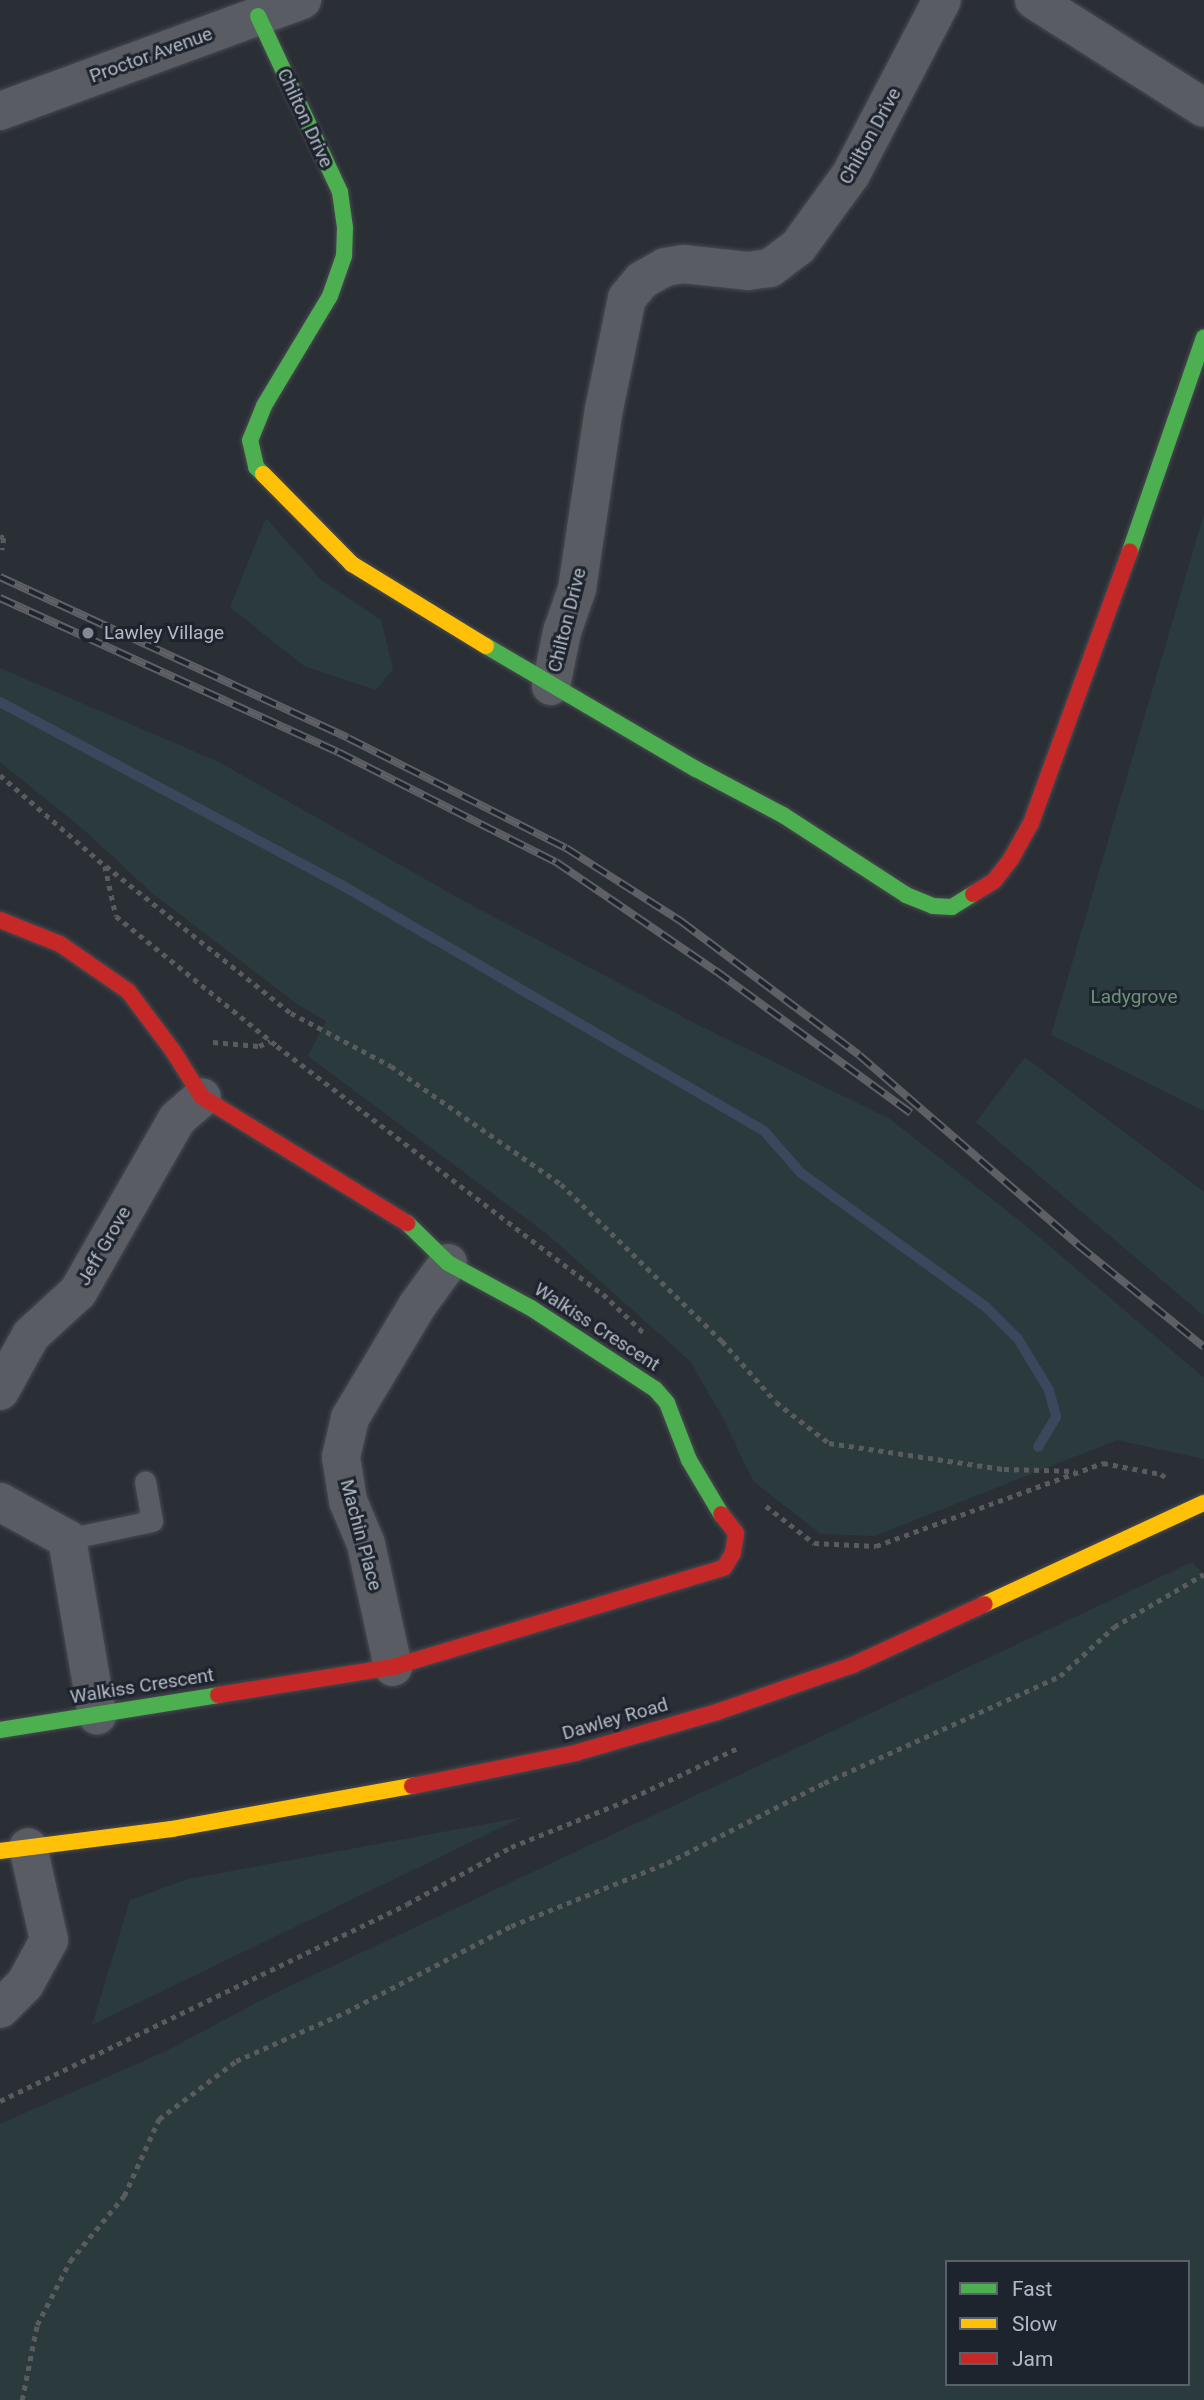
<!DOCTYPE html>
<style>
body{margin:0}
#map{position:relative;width:1204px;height:2400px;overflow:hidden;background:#2a2e35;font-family:Roboto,sans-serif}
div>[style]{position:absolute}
.green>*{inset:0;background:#2b3b3d}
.stream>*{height:10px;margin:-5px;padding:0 5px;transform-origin:5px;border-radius:5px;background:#3b475c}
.path>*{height:4.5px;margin-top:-2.25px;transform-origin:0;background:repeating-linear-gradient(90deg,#585c60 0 5px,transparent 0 10px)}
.roads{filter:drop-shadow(0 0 2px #484a50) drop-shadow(0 0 2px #484a50)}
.lane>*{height:21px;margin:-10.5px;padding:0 10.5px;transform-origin:10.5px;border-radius:10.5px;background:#595c63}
.street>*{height:38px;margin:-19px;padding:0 19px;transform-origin:19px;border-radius:19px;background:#595c63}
.fast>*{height:16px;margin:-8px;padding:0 8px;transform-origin:8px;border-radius:8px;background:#4caf50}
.slow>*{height:16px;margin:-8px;padding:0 8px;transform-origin:8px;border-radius:8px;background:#ffc107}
.jam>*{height:16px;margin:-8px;padding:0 8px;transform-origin:8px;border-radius:8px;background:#c62828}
.rail>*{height:8px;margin-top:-4px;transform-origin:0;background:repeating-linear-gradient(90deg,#1e242e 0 16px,#5e6066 0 32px);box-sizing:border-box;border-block:2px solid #5e6066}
.dots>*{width:19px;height:19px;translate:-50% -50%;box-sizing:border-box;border:4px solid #1e242e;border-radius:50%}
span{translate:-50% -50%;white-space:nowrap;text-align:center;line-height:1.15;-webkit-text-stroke:6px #1e242e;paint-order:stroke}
.street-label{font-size:19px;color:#b4bac5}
.poi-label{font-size:19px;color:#b4bac5}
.left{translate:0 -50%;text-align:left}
.park-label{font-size:19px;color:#6e9379}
.legend{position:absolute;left:945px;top:2260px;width:245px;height:126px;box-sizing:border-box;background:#1e242e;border:2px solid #5a606a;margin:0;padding:9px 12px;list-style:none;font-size:21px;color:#b4bac5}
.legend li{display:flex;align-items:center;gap:14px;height:35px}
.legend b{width:35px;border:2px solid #5a606a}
</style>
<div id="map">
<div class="green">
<div style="clip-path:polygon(1204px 514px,1204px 1111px,1051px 1035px)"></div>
<div style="clip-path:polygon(266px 518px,321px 580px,381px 620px,393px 669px,376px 690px,304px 666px,230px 607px)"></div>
<div style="clip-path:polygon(0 668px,219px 762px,462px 900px,698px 1025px,890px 1119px,1025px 1225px,1204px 1378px,1204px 1459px,1117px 1440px,875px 1536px,821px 1534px,753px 1481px,722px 1416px,690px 1361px,547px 1234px,308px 1056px,326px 1021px,297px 1004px,152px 893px,83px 829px,0 762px)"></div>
<div style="clip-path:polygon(1025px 1057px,1204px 1192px,1204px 1316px,976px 1122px)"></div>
<div style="clip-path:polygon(evenodd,1192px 1562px,1204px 1574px,1204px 2400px,0 2400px,0 2124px,164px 2052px,269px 1996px,1192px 1562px,947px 2262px,1188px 2262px,1188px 2384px,947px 2384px,947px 2262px)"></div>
<div style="clip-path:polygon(523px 1817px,92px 2025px,130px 1900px,188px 1879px)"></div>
</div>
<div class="stream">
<div style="left:0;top:702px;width:391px;rotate:28.2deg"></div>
<div style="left:345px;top:887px;width:485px;rotate:30.2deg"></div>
<div style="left:764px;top:1131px;width:56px;rotate:48.6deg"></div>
<div style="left:801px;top:1173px;width:228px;rotate:35.9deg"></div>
<div style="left:986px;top:1307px;width:45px;rotate:45deg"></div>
<div style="left:1018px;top:1339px;width:60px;rotate:58.7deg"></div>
<div style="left:1049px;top:1390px;width:28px;rotate:75deg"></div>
<div style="left:1056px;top:1417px;width:35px;rotate:121deg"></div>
</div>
<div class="path">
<div style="left:0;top:536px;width:4px;rotate:27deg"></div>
<div style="left:4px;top:538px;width:12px;rotate:99deg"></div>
<div style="left:0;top:775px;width:139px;rotate:40.9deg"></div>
<div style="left:105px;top:866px;width:51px;rotate:77.6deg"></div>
<div style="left:116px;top:916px;width:207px;rotate:38.9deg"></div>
<div style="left:277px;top:1046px;width:410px;rotate:37.3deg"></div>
<div style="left:603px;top:1294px;width:57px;rotate:43.6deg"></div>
<div style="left:106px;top:866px;width:236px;rotate:38.5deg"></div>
<div style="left:291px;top:1013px;width:113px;rotate:27.9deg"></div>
<div style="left:391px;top:1066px;width:207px;rotate:34.8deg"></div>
<div style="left:561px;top:1184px;width:225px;rotate:44.3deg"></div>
<div style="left:722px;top:1341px;width:81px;rotate:48.5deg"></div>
<div style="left:776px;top:1402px;width:67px;rotate:37.7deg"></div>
<div style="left:829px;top:1443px;width:177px;rotate:8.5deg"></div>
<div style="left:1004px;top:1469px;width:71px;rotate:1.6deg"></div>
<div style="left:213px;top:1042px;width:46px;rotate:5deg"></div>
<div style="left:259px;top:1046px;width:12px;rotate:-24deg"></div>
<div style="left:766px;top:1506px;width:61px;rotate:37.6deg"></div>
<div style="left:814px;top:1543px;width:62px;rotate:2.8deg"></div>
<div style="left:876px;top:1546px;width:242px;rotate:-20.1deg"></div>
<div style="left:1103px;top:1463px;width:59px;rotate:10.7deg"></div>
<div style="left:1161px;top:1474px;width:9px;rotate:36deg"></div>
<div style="left:0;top:2101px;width:452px;rotate:-25.8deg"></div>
<div style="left:407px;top:1904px;width:119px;rotate:-28.7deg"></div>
<div style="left:511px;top:1847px;width:121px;rotate:-21.9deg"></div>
<div style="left:623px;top:1802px;width:129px;rotate:-25.2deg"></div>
<div style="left:22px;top:2400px;width:76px;rotate:-78.7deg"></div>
<div style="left:37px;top:2325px;width:72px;rotate:-62.7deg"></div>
<div style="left:70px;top:2261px;width:85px;rotate:-50.3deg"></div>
<div style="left:124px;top:2196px;width:85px;rotate:-65.6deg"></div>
<div style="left:159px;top:2119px;width:96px;rotate:-37deg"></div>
<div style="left:236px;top:2061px;width:120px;rotate:-24deg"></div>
<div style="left:346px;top:2012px;width:186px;rotate:-27.5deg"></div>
<div style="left:511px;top:1926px;width:168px;rotate:-22deg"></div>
<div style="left:667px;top:1863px;width:176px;rotate:-27deg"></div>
<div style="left:824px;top:1783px;width:259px;rotate:-24.4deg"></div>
<div style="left:1060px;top:1676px;width:73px;rotate:-42.2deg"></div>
<div style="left:1114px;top:1627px;width:104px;rotate:-30.5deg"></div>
</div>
<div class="roads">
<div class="lane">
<div style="left:67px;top:1539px;width:87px;rotate:-12deg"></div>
<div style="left:152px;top:1521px;width:40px;rotate:-100deg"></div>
</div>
<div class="street">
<div style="left:1034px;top:0;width:201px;rotate:32.4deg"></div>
<div style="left:0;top:111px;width:322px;rotate:-20.2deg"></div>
<div style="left:551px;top:686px;width:55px;rotate:-78.5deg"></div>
<div style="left:562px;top:632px;width:46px;rotate:-70.8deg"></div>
<div style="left:577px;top:589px;width:182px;rotate:-81.5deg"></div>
<div style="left:604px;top:409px;width:113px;rotate:-78.3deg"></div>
<div style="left:627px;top:298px;width:23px;rotate:-50deg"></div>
<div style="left:642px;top:280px;width:26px;rotate:-29deg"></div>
<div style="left:665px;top:267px;width:18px;rotate:-9deg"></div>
<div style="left:683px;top:264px;width:65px;rotate:6.1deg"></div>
<div style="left:748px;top:271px;width:22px;rotate:-8deg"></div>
<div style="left:770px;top:268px;width:35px;rotate:-37deg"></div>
<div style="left:798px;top:247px;width:90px;rotate:-54deg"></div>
<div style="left:851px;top:174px;width:196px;rotate:-62.4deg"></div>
<div style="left:0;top:1391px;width:64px;rotate:-61deg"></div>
<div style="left:31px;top:1335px;width:64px;rotate:-42.5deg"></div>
<div style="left:78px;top:1292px;width:199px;rotate:-60.2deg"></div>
<div style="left:177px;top:1119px;width:33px;rotate:-41deg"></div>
<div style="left:0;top:1502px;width:77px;rotate:28.9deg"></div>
<div style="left:67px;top:1539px;width:179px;rotate:80.3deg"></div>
<div style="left:393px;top:1667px;width:126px;rotate:-102.4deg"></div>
<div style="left:366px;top:1544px;width:47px;rotate:-112.7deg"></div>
<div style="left:348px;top:1501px;width:45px;rotate:-99deg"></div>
<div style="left:341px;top:1457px;width:40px;rotate:-77deg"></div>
<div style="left:350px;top:1418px;width:131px;rotate:-59.1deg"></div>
<div style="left:417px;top:1306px;width:53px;rotate:-54.2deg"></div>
<div style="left:0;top:2009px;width:35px;rotate:-45deg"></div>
<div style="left:25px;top:1984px;width:50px;rotate:-61.4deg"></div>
<div style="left:49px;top:1940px;width:95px;rotate:-102.7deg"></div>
</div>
<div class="fast">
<div style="left:258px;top:16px;width:194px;rotate:65deg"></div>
<div style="left:340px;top:192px;width:36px;rotate:82deg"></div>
<div style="left:345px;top:228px;width:28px;rotate:92deg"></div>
<div style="left:344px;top:256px;width:42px;rotate:109.3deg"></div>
<div style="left:330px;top:296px;width:128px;rotate:121deg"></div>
<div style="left:264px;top:406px;width:37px;rotate:112deg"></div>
<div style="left:250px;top:440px;width:28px;rotate:77deg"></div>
<div style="left:256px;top:467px;width:10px;rotate:45deg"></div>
<div style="left:1130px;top:551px;width:226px;rotate:-70.9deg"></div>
<div style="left:486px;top:646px;width:243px;rotate:30.4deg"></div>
<div style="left:696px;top:769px;width:98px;rotate:27.9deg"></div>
<div style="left:783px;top:815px;width:147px;rotate:33deg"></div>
<div style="left:906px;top:895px;width:29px;rotate:22deg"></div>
<div style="left:933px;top:906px;width:19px;rotate:3deg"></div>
<div style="left:952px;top:907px;width:25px;rotate:-32deg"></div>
<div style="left:407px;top:1223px;width:57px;rotate:44.3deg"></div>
<div style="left:448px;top:1263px;width:94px;rotate:28.5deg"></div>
<div style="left:531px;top:1308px;width:148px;rotate:33.2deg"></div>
<div style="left:655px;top:1389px;width:18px;rotate:49deg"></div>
<div style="left:667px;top:1403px;width:61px;rotate:68.9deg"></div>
<div style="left:689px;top:1460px;width:63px;rotate:59.3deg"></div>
<div style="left:0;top:1730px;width:221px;rotate:-9.1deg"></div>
</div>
<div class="slow">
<div style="left:263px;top:474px;width:127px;rotate:45.3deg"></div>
<div style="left:352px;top:564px;width:157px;rotate:31.5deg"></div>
<div style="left:985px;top:1604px;width:241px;rotate:-24.8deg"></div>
<div style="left:0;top:1851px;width:173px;rotate:-7.3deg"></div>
<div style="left:172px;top:1829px;width:244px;rotate:-10.2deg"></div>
</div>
<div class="jam">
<div style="left:973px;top:894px;width:25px;rotate:-32deg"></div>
<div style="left:994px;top:881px;width:28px;rotate:-52deg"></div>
<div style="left:1011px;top:859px;width:41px;rotate:-60.9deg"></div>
<div style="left:1031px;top:823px;width:289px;rotate:-70deg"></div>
<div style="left:0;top:920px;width:65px;rotate:21.8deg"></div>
<div style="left:60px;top:944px;width:83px;rotate:34.7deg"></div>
<div style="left:128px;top:991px;width:75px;rotate:53.1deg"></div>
<div style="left:173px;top:1051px;width:54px;rotate:57.8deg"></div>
<div style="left:202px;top:1097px;width:241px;rotate:31.6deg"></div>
<div style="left:218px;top:1695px;width:177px;rotate:-9.1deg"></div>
<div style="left:393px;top:1667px;width:345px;rotate:-16.7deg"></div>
<div style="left:724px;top:1568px;width:17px;rotate:-59deg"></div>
<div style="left:733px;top:1553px;width:20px;rotate:-81deg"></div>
<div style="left:736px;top:1533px;width:24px;rotate:-128deg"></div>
<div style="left:412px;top:1786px;width:166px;rotate:-11.4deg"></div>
<div style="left:575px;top:1753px;width:148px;rotate:-16.1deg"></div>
<div style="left:717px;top:1712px;width:144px;rotate:-19.1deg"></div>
<div style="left:853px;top:1665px;width:145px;rotate:-24.8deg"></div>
</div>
</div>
<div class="rail">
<div style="left:0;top:577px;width:383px;rotate:24.8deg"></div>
<div style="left:348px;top:738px;width:244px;rotate:26.8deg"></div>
<div style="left:566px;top:848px;width:138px;rotate:32.5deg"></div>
<div style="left:682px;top:922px;width:221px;rotate:36.9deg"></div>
<div style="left:859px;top:1055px;width:290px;rotate:40.9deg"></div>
<div style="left:1078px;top:1245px;width:162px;rotate:39deg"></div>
<div style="left:0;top:598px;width:371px;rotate:24.5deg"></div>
<div style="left:338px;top:752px;width:244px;rotate:26.8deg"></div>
<div style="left:556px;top:862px;width:194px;rotate:34.3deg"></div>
<div style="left:716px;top:971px;width:241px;rotate:36.1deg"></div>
</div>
<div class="dots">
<div style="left:88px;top:633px;background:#848993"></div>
</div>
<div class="street-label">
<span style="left:151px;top:55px;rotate:-20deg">Proctor Avenue</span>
<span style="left:305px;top:118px;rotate:65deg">Chilton Drive</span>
<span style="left:870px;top:136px;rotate:-61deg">Chilton Drive</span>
<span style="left:567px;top:620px;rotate:-76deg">Chilton Drive</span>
<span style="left:104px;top:1246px;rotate:-60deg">Jeff Grove</span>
<span style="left:597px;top:1327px;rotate:33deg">Walkiss Crescent</span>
<span style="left:361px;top:1535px;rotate:75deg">Machin Place</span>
<span style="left:142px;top:1686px;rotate:-9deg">Walkiss Crescent</span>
<span style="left:615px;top:1719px;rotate:-16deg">Dawley Road</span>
</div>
<div class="poi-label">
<span class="left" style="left:104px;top:633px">Lawley Village</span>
</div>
<div class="park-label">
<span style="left:1134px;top:997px">Ladygrove</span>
</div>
<ul class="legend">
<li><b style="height:9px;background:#4caf50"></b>Fast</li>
<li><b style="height:9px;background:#ffc107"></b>Slow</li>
<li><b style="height:9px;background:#c62828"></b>Jam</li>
</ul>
</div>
